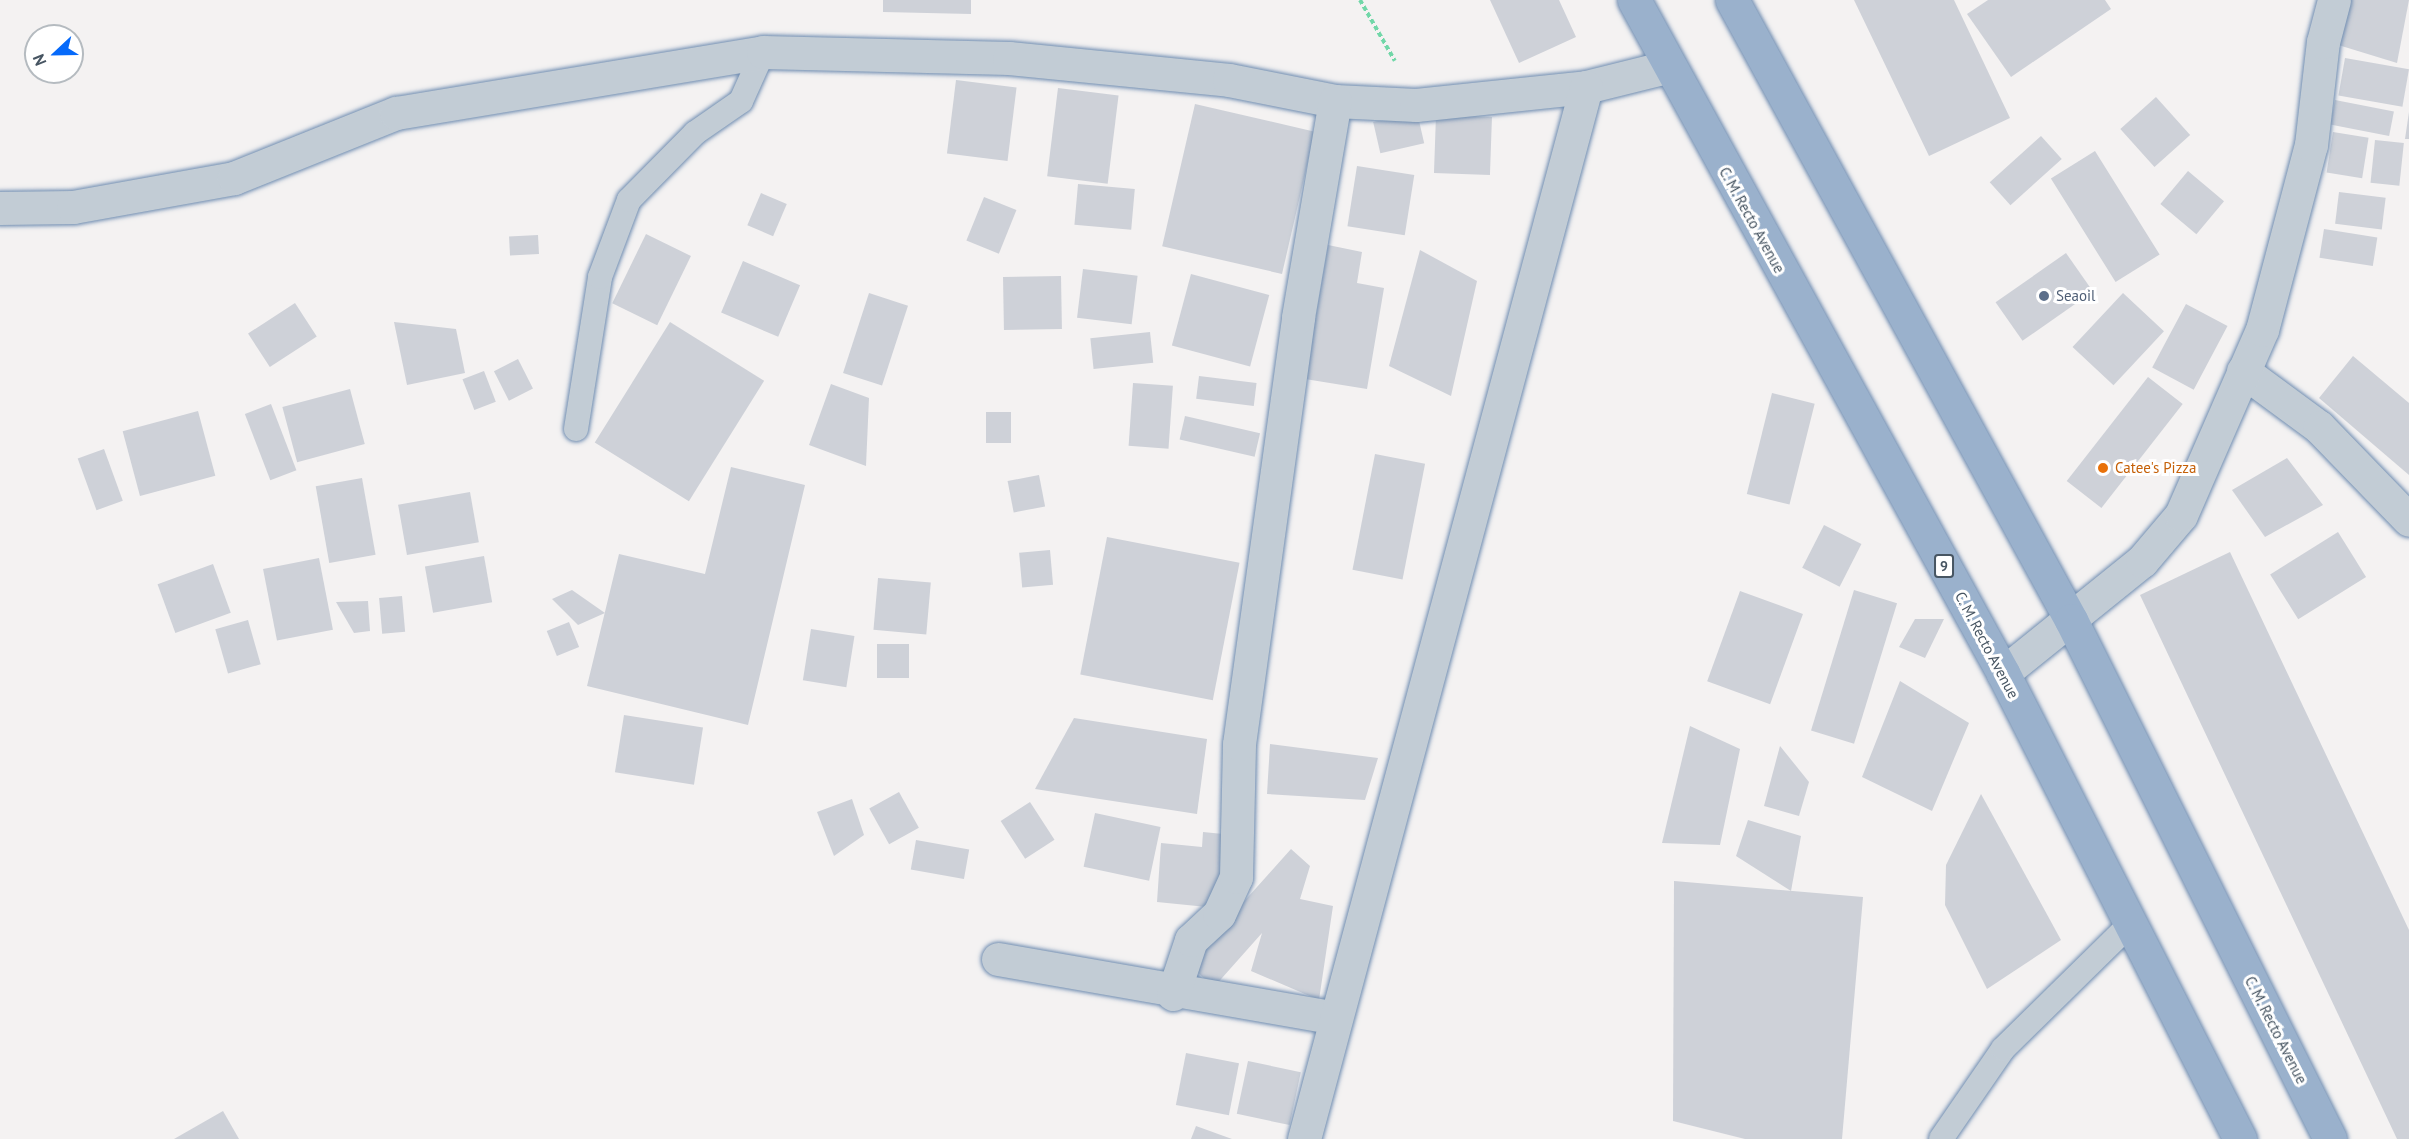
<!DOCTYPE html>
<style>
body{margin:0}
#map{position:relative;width:2409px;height:1139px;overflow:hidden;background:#f4f2f2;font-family:"PT Sans",sans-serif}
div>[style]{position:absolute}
.building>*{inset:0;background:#ced1d8;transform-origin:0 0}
.path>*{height:4px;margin-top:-2px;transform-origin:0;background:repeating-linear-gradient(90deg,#71d7a8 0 4.5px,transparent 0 7.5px)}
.roads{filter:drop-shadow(0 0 2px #708db1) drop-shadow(0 0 2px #708db1)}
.service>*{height:24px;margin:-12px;padding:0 12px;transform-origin:12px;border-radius:12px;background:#c2ccd5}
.minor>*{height:33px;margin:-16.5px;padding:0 16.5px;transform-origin:16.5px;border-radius:16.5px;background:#c2ccd5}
.trunk>*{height:33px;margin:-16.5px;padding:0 16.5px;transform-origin:16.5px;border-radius:16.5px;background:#9ab1cc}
.dots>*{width:16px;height:16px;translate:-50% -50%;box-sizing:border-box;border:3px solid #fff;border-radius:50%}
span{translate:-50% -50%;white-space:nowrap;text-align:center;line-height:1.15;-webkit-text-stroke:6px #fff;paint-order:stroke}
.shield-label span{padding:2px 4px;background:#fff;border:2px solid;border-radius:4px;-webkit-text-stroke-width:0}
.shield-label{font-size:14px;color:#475562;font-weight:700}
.street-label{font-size:15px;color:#475562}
.service-label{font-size:15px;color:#4e5e75}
.left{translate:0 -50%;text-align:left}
.food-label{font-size:15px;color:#c56008}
.north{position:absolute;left:24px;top:24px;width:60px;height:60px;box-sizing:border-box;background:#fff;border:2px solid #b5bbc0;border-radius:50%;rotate:248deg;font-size:16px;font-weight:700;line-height:24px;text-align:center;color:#475562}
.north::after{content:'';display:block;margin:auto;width:21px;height:27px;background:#066afa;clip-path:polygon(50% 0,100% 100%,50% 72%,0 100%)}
</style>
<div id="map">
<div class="building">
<div style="clip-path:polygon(883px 0,971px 0,971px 14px,883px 12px)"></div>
<div style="clip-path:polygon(1490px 0,1559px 0,1576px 37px,1519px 63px)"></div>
<div style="clip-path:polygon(1854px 0,1954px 0,2010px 118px,1929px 156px)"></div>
<div style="clip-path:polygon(1988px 0,2105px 0,2111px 9px,2011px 77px,1967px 14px)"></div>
<div style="clip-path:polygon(2347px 0,2409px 0,2397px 63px,2335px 44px)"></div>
<div style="left:2345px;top:58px;width:65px;height:38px;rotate:10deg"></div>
<div style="left:956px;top:80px;width:61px;height:74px;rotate:7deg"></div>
<div style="left:1058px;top:88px;width:61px;height:89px;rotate:7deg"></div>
<div style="left:2156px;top:97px;width:51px;height:48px;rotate:48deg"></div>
<div style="left:2335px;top:100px;width:60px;height:25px;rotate:11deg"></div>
<div style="left:1195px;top:104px;width:123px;height:146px;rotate:13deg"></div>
<div style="left:1417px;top:112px;width:32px;height:45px;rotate:77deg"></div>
<div style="clip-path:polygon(2409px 112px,2409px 139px,2405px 139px)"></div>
<div style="left:1436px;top:115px;width:56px;height:58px;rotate:2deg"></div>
<div style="left:2333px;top:132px;width:36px;height:41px;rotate:9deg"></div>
<div style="left:2041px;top:136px;width:31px;height:69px;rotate:48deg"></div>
<div style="left:2375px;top:140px;width:29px;height:43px;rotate:6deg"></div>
<div style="left:2095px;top:151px;width:122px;height:52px;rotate:58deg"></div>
<div style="left:1357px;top:166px;width:58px;height:61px;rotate:9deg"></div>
<div style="left:2188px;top:171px;width:47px;height:43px;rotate:40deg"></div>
<div style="left:1078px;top:184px;width:57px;height:41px;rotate:5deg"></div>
<div style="left:2339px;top:192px;width:47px;height:32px;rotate:7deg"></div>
<div style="left:761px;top:193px;width:28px;height:35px;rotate:23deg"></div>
<div style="left:984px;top:197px;width:35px;height:47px;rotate:22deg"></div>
<div style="left:2324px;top:229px;width:54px;height:29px;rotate:9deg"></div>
<div style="left:646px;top:234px;width:50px;height:77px;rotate:26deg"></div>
<div style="left:538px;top:235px;width:19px;height:29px;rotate:87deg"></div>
<div style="clip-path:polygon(1328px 245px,1362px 252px,1357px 283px,1384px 288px,1367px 389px,1305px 379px)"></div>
<div style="clip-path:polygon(1420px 250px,1477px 281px,1451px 396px,1389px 366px)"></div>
<div style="left:2066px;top:253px;width:47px;height:86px;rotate:55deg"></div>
<div style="left:743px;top:261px;width:62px;height:56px;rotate:23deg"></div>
<div style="left:1083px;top:269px;width:55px;height:49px;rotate:7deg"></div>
<div style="left:1191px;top:274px;width:81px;height:74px;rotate:15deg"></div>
<div style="left:1061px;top:276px;width:53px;height:58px;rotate:89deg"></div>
<div style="left:869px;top:293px;width:41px;height:84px;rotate:18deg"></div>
<div style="left:2123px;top:293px;width:56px;height:74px;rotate:43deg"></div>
<div style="left:295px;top:303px;width:40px;height:56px;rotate:57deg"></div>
<div style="left:2186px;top:304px;width:47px;height:72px;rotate:28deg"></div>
<div style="clip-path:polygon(394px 322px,456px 329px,465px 373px,407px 385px)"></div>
<div style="left:670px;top:322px;width:111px;height:142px;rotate:32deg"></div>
<div style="left:1150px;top:332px;width:31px;height:60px;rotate:84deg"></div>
<div style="clip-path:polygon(2353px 356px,2409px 403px,2409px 475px,2319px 398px)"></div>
<div style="left:518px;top:359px;width:33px;height:27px;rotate:63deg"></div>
<div style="left:484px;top:371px;width:33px;height:23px;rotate:69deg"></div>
<div style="left:1199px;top:376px;width:58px;height:23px;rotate:7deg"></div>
<div style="left:2148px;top:377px;width:44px;height:132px;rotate:38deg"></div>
<div style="left:1133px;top:383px;width:40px;height:63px;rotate:4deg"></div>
<div style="clip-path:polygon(831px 384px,869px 398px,866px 466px,809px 445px)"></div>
<div style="left:350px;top:389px;width:57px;height:70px;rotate:75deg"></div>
<div style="left:1772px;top:393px;width:44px;height:104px;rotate:14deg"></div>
<div style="left:271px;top:404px;width:71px;height:28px;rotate:69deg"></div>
<div style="left:198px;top:411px;width:67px;height:78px;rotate:75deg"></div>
<div style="left:986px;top:412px;width:25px;height:31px"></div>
<div style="left:1185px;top:416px;width:77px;height:24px;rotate:13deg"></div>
<div style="left:104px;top:449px;width:55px;height:28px;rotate:70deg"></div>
<div style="left:1375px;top:454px;width:51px;height:118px;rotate:11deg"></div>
<div style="clip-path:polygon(2287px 458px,2323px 505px,2265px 537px,2232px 490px)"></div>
<div style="clip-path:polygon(731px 467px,805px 485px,748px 725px,587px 686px,619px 554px,705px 574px)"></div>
<div style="left:1039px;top:475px;width:32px;height:32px;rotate:79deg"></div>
<div style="left:362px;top:478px;width:78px;height:47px;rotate:80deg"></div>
<div style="left:470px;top:492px;width:51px;height:73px;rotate:80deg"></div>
<div style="left:1824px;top:525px;width:42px;height:48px;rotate:27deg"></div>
<div style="left:2338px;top:532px;width:53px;height:80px;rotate:58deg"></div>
<div style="left:1107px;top:537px;width:135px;height:140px;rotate:11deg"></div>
<div style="left:1050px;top:550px;width:35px;height:31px;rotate:85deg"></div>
<div style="clip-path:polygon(2230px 552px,2409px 930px,2409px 1139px,2397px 1139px,2140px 595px)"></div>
<div style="left:484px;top:556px;width:47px;height:60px;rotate:80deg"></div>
<div style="left:319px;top:558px;width:73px;height:57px;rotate:79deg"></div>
<div style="left:213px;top:564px;width:52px;height:59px;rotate:70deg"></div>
<div style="left:878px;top:578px;width:53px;height:52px;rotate:5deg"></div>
<div style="clip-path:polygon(572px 590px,605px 613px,578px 625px,552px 599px)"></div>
<div style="left:1854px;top:590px;width:45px;height:147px;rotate:17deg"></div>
<div style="left:1740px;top:591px;width:67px;height:96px;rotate:20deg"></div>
<div style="left:402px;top:596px;width:36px;height:23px;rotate:85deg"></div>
<div style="clip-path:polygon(368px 601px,370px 631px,354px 633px,336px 602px)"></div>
<div style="clip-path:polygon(1915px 619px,1944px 619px,1925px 658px,1899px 647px)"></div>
<div style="left:248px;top:620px;width:46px;height:34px;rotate:74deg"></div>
<div style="left:569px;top:622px;width:27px;height:24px;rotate:68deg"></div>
<div style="left:811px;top:629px;width:44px;height:52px;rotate:9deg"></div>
<div style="left:877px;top:644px;width:32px;height:34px"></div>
<div style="clip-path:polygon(1900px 681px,1969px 723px,1932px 811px,1862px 777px)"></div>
<div style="left:624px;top:715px;width:80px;height:58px;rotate:9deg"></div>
<div style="clip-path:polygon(1074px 718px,1207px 739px,1197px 814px,1035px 789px)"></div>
<div style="clip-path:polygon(1690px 726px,1740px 749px,1720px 845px,1662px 843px)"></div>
<div style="clip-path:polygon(1270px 744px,1378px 758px,1365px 800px,1267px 794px)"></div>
<div style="clip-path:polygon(1780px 746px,1809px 782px,1799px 816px,1764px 806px)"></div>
<div style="left:899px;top:792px;width:41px;height:34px;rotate:61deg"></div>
<div style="clip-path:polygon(1981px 794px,2061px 940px,1987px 989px,1945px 905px,1946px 865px)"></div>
<div style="clip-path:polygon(852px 799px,864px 835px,834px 856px,817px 812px)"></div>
<div style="left:1030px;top:802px;width:45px;height:35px;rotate:57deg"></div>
<div style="left:1095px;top:813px;width:67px;height:55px;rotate:12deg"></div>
<div style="clip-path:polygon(1748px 820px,1801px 836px,1791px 891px,1736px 856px)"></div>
<div style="clip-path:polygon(1203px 832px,1223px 834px,1217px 908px,1157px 902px,1161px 843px,1202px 847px)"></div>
<div style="left:916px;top:840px;width:54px;height:30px;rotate:10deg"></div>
<div style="clip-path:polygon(1291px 849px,1310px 866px,1300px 899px,1333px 906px,1319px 1000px,1251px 971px,1262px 933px,1214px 987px,1188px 964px)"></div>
<div style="clip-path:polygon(1674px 881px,1863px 897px,1842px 1139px,1745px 1139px,1673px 1121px)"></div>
<div style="left:1186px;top:1053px;width:54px;height:53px;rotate:11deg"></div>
<div style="left:1248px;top:1061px;width:54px;height:54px;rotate:12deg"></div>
<div style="clip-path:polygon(223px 1111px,239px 1139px,174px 1139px)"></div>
<div style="clip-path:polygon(1196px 1126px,1232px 1139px,1191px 1139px)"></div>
</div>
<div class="path">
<div style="left:1360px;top:0;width:70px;rotate:60.2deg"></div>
</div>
<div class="roads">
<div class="service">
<div style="left:576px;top:429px;width:154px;rotate:-81deg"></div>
<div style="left:600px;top:277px;width:82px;rotate:-69.4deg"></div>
<div style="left:629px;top:200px;width:94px;rotate:-45.4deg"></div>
<div style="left:695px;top:133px;width:56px;rotate:-34.8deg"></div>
<div style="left:741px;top:101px;width:54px;rotate:-65.8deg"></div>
<div style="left:1941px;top:1139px;width:109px;rotate:-55.4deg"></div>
<div style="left:2003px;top:1049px;width:178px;rotate:-44.5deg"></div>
</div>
<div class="minor">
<div style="left:0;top:208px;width:73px;rotate:-0.8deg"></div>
<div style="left:73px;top:207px;width:164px;rotate:-10.2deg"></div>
<div style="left:234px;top:178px;width:175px;rotate:-21.9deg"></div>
<div style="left:396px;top:113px;width:372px;rotate:-9.4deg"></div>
<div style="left:763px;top:52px;width:246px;rotate:1.4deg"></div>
<div style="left:1009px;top:58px;width:221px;rotate:5.7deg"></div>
<div style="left:1229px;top:80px;width:108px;rotate:11.2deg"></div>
<div style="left:1335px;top:101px;width:81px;rotate:2.8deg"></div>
<div style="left:1416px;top:105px;width:171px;rotate:-6deg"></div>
<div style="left:1586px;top:87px;width:83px;rotate:-13.9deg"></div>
<div style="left:2243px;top:371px;width:94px;rotate:36.4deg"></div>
<div style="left:2319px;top:427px;width:129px;rotate:45.9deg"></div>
<div style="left:2003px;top:673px;width:179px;rotate:-38.9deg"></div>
<div style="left:2142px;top:561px;width:60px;rotate:-49.7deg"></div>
<div style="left:2181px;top:515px;width:202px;rotate:-66.4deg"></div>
<div style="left:2262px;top:330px;width:191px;rotate:-75.2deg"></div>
<div style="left:2311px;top:145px;width:104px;rotate:-83.4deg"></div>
<div style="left:2323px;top:42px;width:43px;rotate:-75.3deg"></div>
<div style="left:998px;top:959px;width:342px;rotate:9.9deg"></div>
<div style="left:1173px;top:994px;width:57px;rotate:-71.6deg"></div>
<div style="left:1191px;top:940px;width:38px;rotate:-43deg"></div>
<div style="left:1219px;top:914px;width:41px;rotate:-65.3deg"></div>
<div style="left:1236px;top:877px;width:133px;rotate:-88.7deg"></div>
<div style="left:1239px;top:744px;width:431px;rotate:-82.1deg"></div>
<div style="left:1298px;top:317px;width:219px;rotate:-80.3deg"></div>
<div style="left:1304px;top:1139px;width:1089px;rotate:-74.99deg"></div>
</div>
<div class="trunk">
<div style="left:1634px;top:0;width:768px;rotate:61.26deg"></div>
<div style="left:2003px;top:673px;width:523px;rotate:63.04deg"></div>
<div style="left:1732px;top:0;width:707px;rotate:61.33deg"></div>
<div style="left:2071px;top:620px;width:580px;rotate:63.48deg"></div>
</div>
</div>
<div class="dots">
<div style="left:2044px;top:296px;background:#5c6f8a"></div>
<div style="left:2103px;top:468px;background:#e8710a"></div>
</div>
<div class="shield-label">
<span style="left:1944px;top:566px">9</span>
</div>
<div class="street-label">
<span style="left:1752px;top:220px;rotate:61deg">C. M. Recto Avenue</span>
<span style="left:1987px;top:645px;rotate:62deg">C. M. Recto Avenue</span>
<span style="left:2276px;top:1030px;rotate:63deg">C. M. Recto Avenue</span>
</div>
<div class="service-label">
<span class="left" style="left:2056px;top:296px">Seaoil</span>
</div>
<div class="food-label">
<span class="left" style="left:2115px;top:468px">Catee's Pizza</span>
</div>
<div class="north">N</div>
</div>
